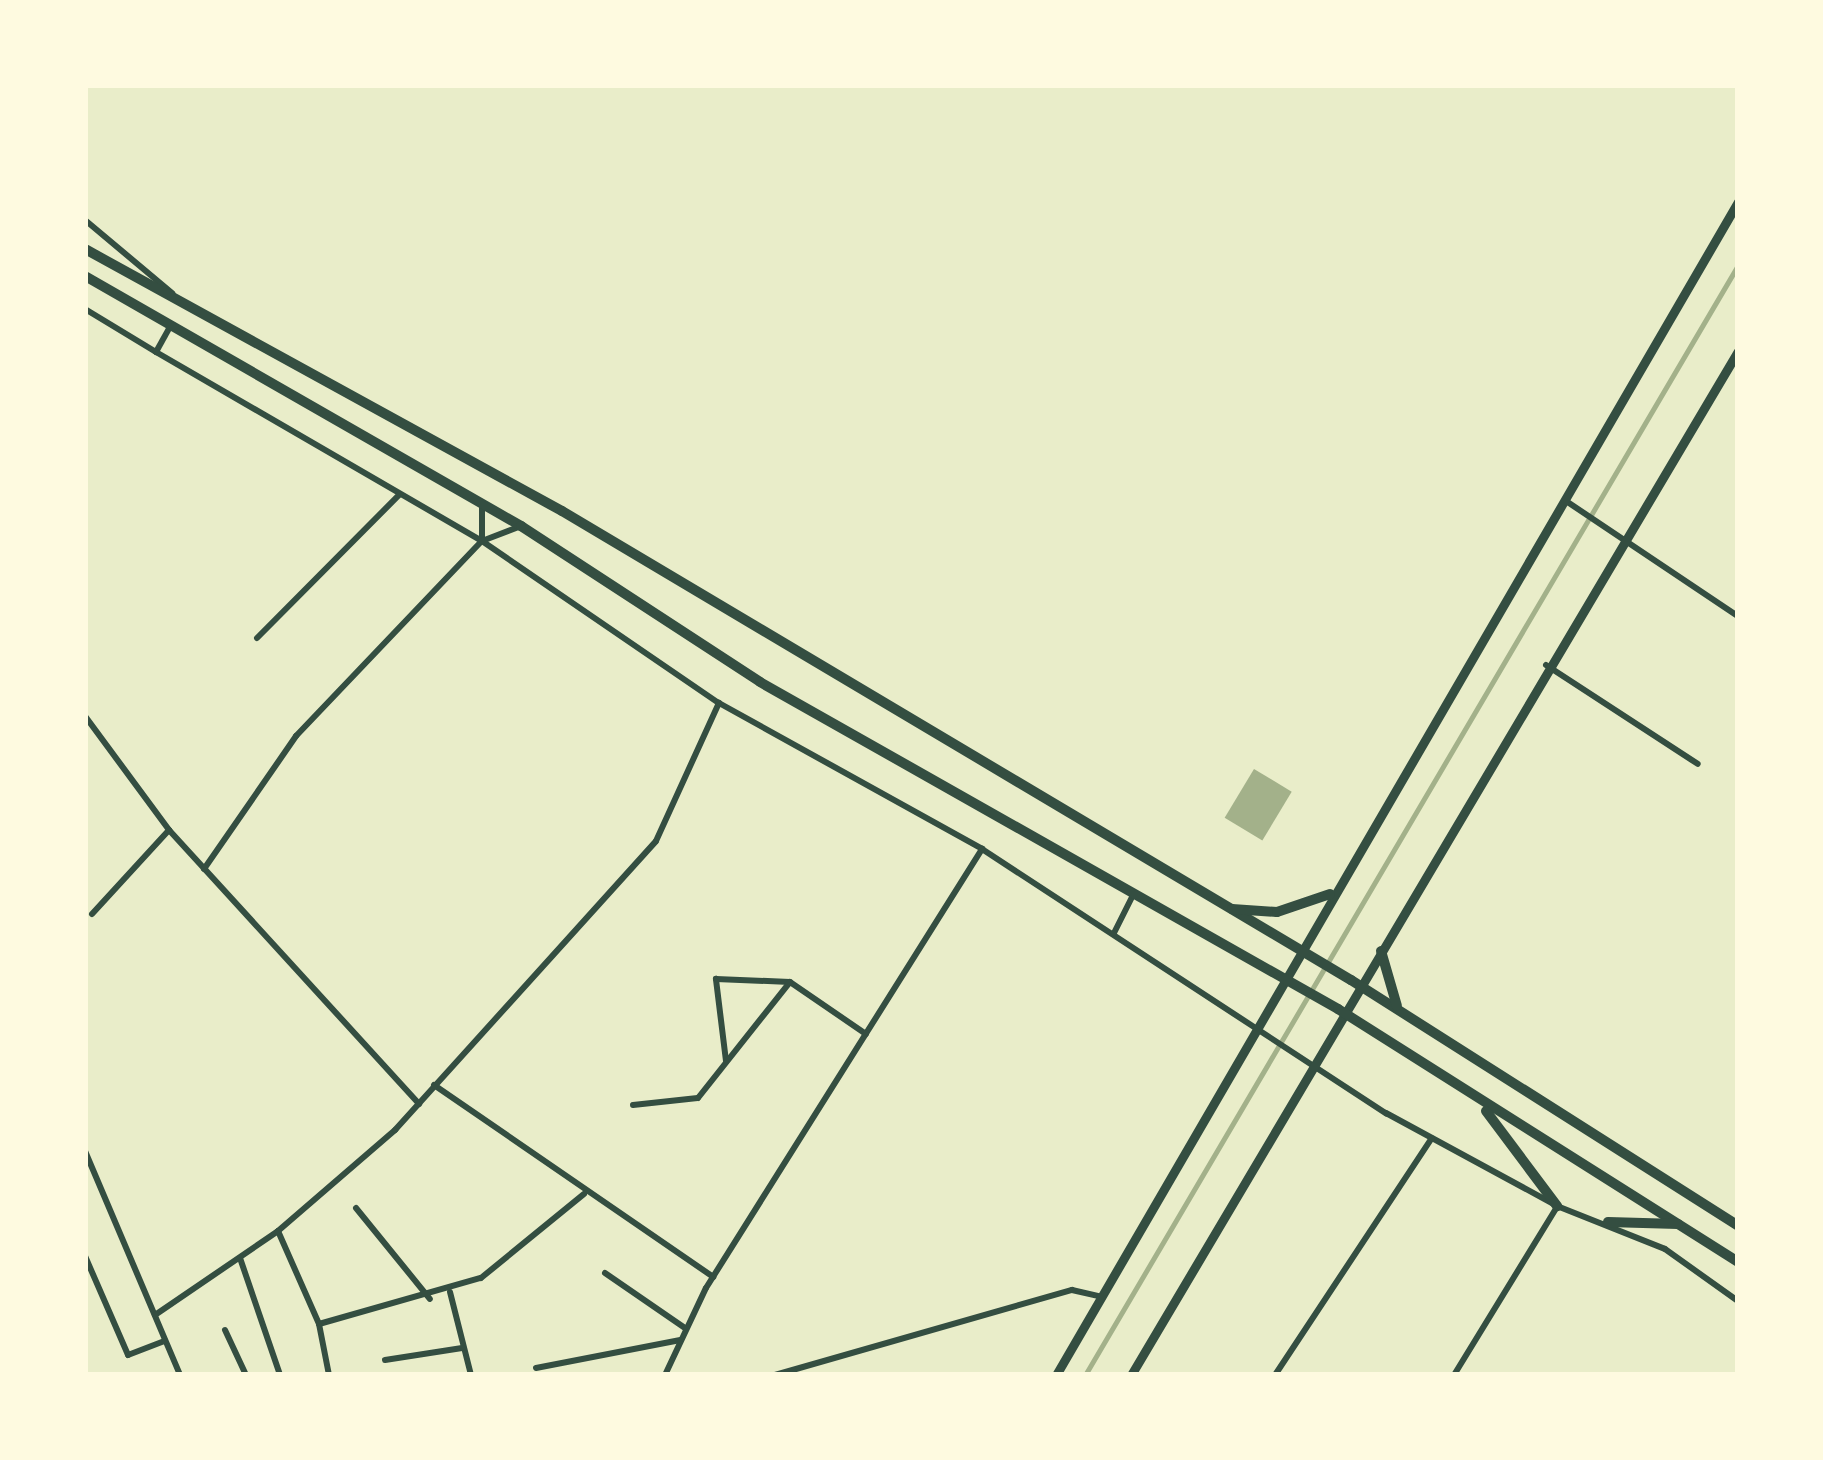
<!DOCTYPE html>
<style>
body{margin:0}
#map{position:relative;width:1823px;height:1460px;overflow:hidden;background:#e9edc9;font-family:Figtree,sans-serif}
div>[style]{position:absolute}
.water>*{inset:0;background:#a3b18a;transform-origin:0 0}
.stream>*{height:5px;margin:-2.5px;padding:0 2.5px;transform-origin:2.5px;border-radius:2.5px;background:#a3b18a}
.minor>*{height:6px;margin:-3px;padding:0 3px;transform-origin:3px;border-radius:3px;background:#344e41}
.tertiary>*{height:9px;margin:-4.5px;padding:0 4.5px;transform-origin:4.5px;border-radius:4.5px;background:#344e41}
.secondary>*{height:10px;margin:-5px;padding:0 5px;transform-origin:5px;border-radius:5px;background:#344e41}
span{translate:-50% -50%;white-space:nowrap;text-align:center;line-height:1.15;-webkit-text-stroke:10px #fefae0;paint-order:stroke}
.frame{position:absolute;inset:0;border:88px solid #fefae0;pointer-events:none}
</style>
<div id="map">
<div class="water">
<div style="left:1254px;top:769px;width:44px;height:57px;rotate:31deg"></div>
</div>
<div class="stream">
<div style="left:1085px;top:1375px;width:1288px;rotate:-59.53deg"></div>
</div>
<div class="minor">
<div style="left:85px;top:220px;width:114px;rotate:40deg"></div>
<div style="left:85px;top:309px;width:83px;rotate:31.2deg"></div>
<div style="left:156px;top:352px;width:31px;rotate:-61deg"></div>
<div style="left:156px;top:352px;width:377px;rotate:30.1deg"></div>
<div style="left:482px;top:541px;width:287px;rotate:34.4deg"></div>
<div style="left:719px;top:703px;width:301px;rotate:29deg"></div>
<div style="left:982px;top:849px;width:483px;rotate:33.2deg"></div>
<div style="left:1386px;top:1113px;width:195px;rotate:28.5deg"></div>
<div style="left:1557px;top:1206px;width:116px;rotate:21.7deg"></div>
<div style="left:1665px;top:1249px;width:90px;rotate:35.5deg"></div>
<div style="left:1566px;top:501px;width:207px;rotate:33.8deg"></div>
<div style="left:482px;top:504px;width:36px;rotate:90deg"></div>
<div style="left:257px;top:638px;width:202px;rotate:-45.2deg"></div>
<div style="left:1546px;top:665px;width:181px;rotate:33.1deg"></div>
<div style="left:85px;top:716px;width:142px;rotate:53.6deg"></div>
<div style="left:169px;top:830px;width:371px;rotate:47.6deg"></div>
<div style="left:204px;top:869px;width:162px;rotate:-55.3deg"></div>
<div style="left:296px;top:736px;width:269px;rotate:-46.4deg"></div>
<div style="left:482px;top:541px;width:42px;rotate:-21deg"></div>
<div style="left:92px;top:914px;width:114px;rotate:-47.5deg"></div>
<div style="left:1114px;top:933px;width:40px;rotate:-63.4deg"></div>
<div style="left:726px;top:1061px;width:83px;rotate:-97deg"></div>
<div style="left:716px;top:979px;width:74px;rotate:2.3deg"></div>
<div style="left:790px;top:982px;width:92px;rotate:34.4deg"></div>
<div style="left:434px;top:1085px;width:339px;rotate:34.5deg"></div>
<div style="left:633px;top:1105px;width:65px;rotate:-6.1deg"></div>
<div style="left:698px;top:1098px;width:147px;rotate:-51.6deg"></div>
<div style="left:85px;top:1151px;width:243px;rotate:67deg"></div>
<div style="left:356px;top:1208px;width:117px;rotate:50.9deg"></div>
<div style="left:278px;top:1231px;width:102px;rotate:66.2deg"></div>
<div style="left:319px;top:1324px;width:52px;rotate:78.9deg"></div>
<div style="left:85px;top:1256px;width:108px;rotate:66.5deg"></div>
<div style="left:128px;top:1355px;width:39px;rotate:-21deg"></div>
<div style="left:240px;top:1258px;width:124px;rotate:71.1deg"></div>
<div style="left:605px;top:1273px;width:97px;rotate:34.5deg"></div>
<div style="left:450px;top:1292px;width:86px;rotate:75.8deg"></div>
<div style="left:155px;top:1315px;width:149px;rotate:-34.3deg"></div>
<div style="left:278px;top:1231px;width:155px;rotate:-40.8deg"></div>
<div style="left:395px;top:1130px;width:389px;rotate:-47.9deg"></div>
<div style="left:656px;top:841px;width:152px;rotate:-65.5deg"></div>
<div style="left:319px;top:1324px;width:168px;rotate:-15.9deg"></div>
<div style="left:481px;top:1278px;width:133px;rotate:-39.2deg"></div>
<div style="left:225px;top:1330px;width:50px;rotate:65deg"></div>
<div style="left:385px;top:1360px;width:78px;rotate:-8.9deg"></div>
<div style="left:536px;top:1368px;width:147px;rotate:-11deg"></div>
<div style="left:665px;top:1375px;width:96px;rotate:-64.8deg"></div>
<div style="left:706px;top:1288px;width:519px;rotate:-57.84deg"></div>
<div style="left:775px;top:1375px;width:309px;rotate:-16deg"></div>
<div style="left:1072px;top:1290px;width:32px;rotate:13deg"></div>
<div style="left:1275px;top:1375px;width:284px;rotate:-56.5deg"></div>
<div style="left:1454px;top:1375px;width:197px;rotate:-58.5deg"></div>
</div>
<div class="tertiary">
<div style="left:1056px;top:1375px;width:1357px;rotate:-59.83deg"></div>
<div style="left:1131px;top:1375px;width:1190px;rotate:-59.34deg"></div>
</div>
<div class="secondary">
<div style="left:85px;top:249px;width:544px;rotate:28.78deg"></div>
<div style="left:562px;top:511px;width:918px;rotate:30.73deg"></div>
<div style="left:1351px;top:980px;width:459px;rotate:32.4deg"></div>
<div style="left:85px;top:276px;width:503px;rotate:29.83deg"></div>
<div style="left:521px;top:526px;width:285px;rotate:33.1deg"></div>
<div style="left:760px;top:682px;width:664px;rotate:29.5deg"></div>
<div style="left:1338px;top:1009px;width:473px;rotate:32.3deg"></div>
<div style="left:1232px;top:909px;width:45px;rotate:3.8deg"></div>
<div style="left:1277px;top:912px;width:56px;rotate:-18.8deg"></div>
<div style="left:1381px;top:951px;width:57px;rotate:73.8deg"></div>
<div style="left:1486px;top:1111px;width:119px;rotate:53.2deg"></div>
<div style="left:1608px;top:1222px;width:70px;rotate:1.6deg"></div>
</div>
<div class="frame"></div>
</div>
